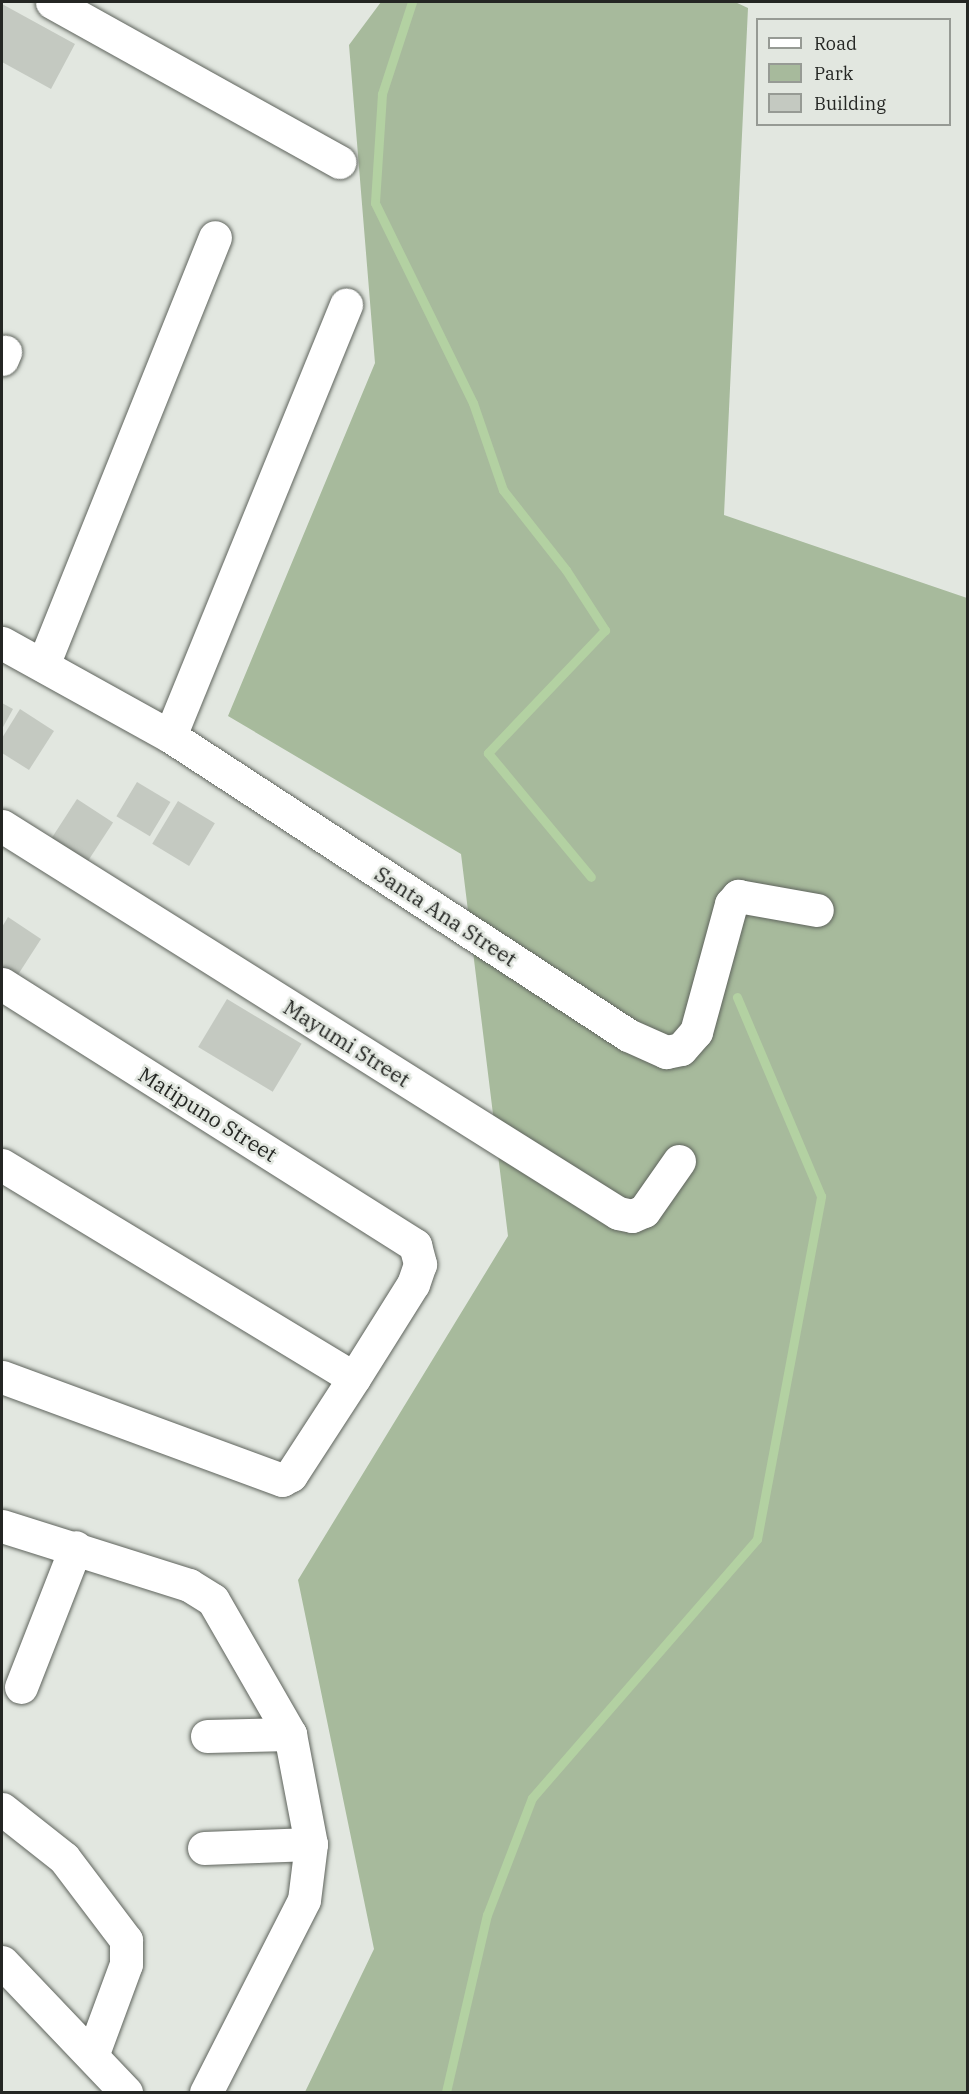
<!DOCTYPE html>
<style>
body{margin:0}
#map{position:relative;width:969px;height:2094px;overflow:hidden;background:#e2e7e0;font-family:"IBM Plex Serif",serif}
div>[style]{position:absolute}
.green>*{inset:0;background:#a7ba9c}
.stream>*{height:9px;margin:-4.5px;padding:0 4.5px;transform-origin:4.5px;border-radius:4.5px;background:#b3d1a2}
.building>*{inset:0;background:#c4c9c1;transform-origin:0 0}
.roads{filter:drop-shadow(0 0 2px #5f645d) drop-shadow(0 0 2px #5f645d)}
.minor>*{height:33px;margin:-16.5px;padding:0 16.5px;transform-origin:16.5px;border-radius:16.5px;background:#fff}
span{translate:-50% -50%;white-space:nowrap;text-align:center;line-height:1.15;-webkit-text-stroke:5px #e2e7e0;paint-order:stroke}
.street-label{font-size:21px;color:#242623}
.frame{position:absolute;inset:0;border:3px solid #242623;pointer-events:none}
.legend{position:absolute;left:756px;top:18px;width:195px;height:108px;box-sizing:border-box;background:#e2e7e0;border:2px solid #969a94;margin:0;padding:8px 10px;list-style:none;font-size:18px;color:#242623}
.legend li{display:flex;align-items:center;gap:12px;height:30px}
.legend b{width:30px;border:2px solid #969a94}
</style>
<div id="map">
<div class="green">
<div style="clip-path:polygon(381px 2px,735px 2px,748px 8px,724px 515px,967px 598px,967px 2092px,305px 2092px,374px 1949px,298px 1580px,508px 1236px,461px 854px,228px 716px,375px 363px,349px 45px)"></div>
</div>
<div class="stream">
<div style="left:412px;top:2px;width:97px;rotate:108.1deg"></div>
<div style="left:382px;top:94px;width:109px;rotate:93.7deg"></div>
<div style="left:375px;top:203px;width:223px;rotate:63.9deg"></div>
<div style="left:473px;top:403px;width:92px;rotate:71deg"></div>
<div style="left:503px;top:490px;width:102px;rotate:51.8deg"></div>
<div style="left:566px;top:570px;width:72px;rotate:57deg"></div>
<div style="left:605px;top:630px;width:170px;rotate:133.6deg"></div>
<div style="left:488px;top:753px;width:161px;rotate:50.3deg"></div>
<div style="left:446px;top:2092px;width:182px;rotate:-77deg"></div>
<div style="left:487px;top:1915px;width:125px;rotate:-69deg"></div>
<div style="left:532px;top:1798px;width:343px;rotate:-49deg"></div>
<div style="left:757px;top:1539px;width:349px;rotate:-79.4deg"></div>
<div style="left:821px;top:1196px;width:216px;rotate:-112.9deg"></div>
</div>
<div class="building">
<div style="clip-path:polygon(2px 4px,75px 44px,51px 89px,2px 62px)"></div>
<div style="clip-path:polygon(2px 703px,13px 709px,2px 729px)"></div>
<div style="clip-path:polygon(20px 709px,54px 731px,29px 770px,2px 753px,2px 738px)"></div>
<div style="left:137px;top:782px;width:39px;height:40px;rotate:31deg"></div>
<div style="left:77px;top:799px;width:43px;height:50px;rotate:33deg"></div>
<div style="left:178px;top:801px;width:43px;height:50px;rotate:31deg"></div>
<div style="clip-path:polygon(8px 917px,41px 939px,12px 984px,2px 977px,2px 927px)"></div>
<div style="left:227px;top:999px;width:87px;height:56px;rotate:31deg"></div>
</div>
<div class="roads">
<div class="minor">
<div style="left:52px;top:2px;width:329px;rotate:29.1deg"></div>
<div style="left:2px;top:359px;width:8px;rotate:-67deg"></div>
<div style="left:2px;top:643px;width:192px;rotate:29deg"></div>
<div style="left:170px;top:736px;width:547px;rotate:33.14deg"></div>
<div style="left:628px;top:1035px;width:42px;rotate:24.1deg"></div>
<div style="left:666px;top:1052px;width:15px;rotate:-11deg"></div>
<div style="left:681px;top:1049px;width:23px;rotate:-49deg"></div>
<div style="left:696px;top:1032px;width:133px;rotate:-74.7deg"></div>
<div style="left:731px;top:904px;width:11px;rotate:-49deg"></div>
<div style="left:738px;top:896px;width:80px;rotate:10deg"></div>
<div style="left:43px;top:665px;width:461px;rotate:-68.1deg"></div>
<div style="left:170px;top:736px;width:466px;rotate:-67.8deg"></div>
<div style="left:2px;top:826px;width:727px;rotate:32.14deg"></div>
<div style="left:618px;top:1213px;width:14px;rotate:12deg"></div>
<div style="left:632px;top:1216px;width:13px;rotate:-23deg"></div>
<div style="left:644px;top:1211px;width:61px;rotate:-55deg"></div>
<div style="left:2px;top:984px;width:489px;rotate:32.3deg"></div>
<div style="left:415px;top:1245px;width:20px;rotate:75deg"></div>
<div style="left:420px;top:1264px;width:21px;rotate:109deg"></div>
<div style="left:413px;top:1284px;width:111px;rotate:122.1deg"></div>
<div style="left:354px;top:1378px;width:116px;rotate:123deg"></div>
<div style="left:291px;top:1475px;width:10px;rotate:151deg"></div>
<div style="left:282px;top:1480px;width:298px;rotate:-159.8deg"></div>
<div style="left:2px;top:1165px;width:411px;rotate:31.2deg"></div>
<div style="left:2px;top:1526px;width:196px;rotate:17.5deg"></div>
<div style="left:189px;top:1585px;width:28px;rotate:32deg"></div>
<div style="left:213px;top:1600px;width:155px;rotate:60.1deg"></div>
<div style="left:290px;top:1734px;width:112px;rotate:79.2deg"></div>
<div style="left:311px;top:1844px;width:56px;rotate:97.1deg"></div>
<div style="left:304px;top:1900px;width:216px;rotate:117deg"></div>
<div style="left:21px;top:1687px;width:150px;rotate:-68.6deg"></div>
<div style="left:207px;top:1736px;width:83px;rotate:-1.4deg"></div>
<div style="left:2px;top:1809px;width:79px;rotate:38.3deg"></div>
<div style="left:64px;top:1858px;width:103px;rotate:52.9deg"></div>
<div style="left:126px;top:1940px;width:24px;rotate:90deg"></div>
<div style="left:126px;top:1964px;width:98px;rotate:110.3deg"></div>
<div style="left:204px;top:1848px;width:107px;rotate:-2.1deg"></div>
<div style="left:2px;top:1962px;width:180px;rotate:46.4deg"></div>
</div>
</div>
<div class="street-label">
<span style="left:446px;top:916px;rotate:33deg">Santa Ana Street</span>
<span style="left:347px;top:1043px;rotate:32deg">Mayumi Street</span>
<span style="left:208px;top:1114px;rotate:32deg">Matipuno Street</span>
</div>
<div class="frame"></div>
<ul class="legend">
<li><b style="height:8px;background:#fff"></b>Road</li>
<li><b style="height:16px;background:#a7ba9c"></b>Park</li>
<li><b style="height:16px;background:#c4c9c1"></b>Building</li>
</ul>
</div>
